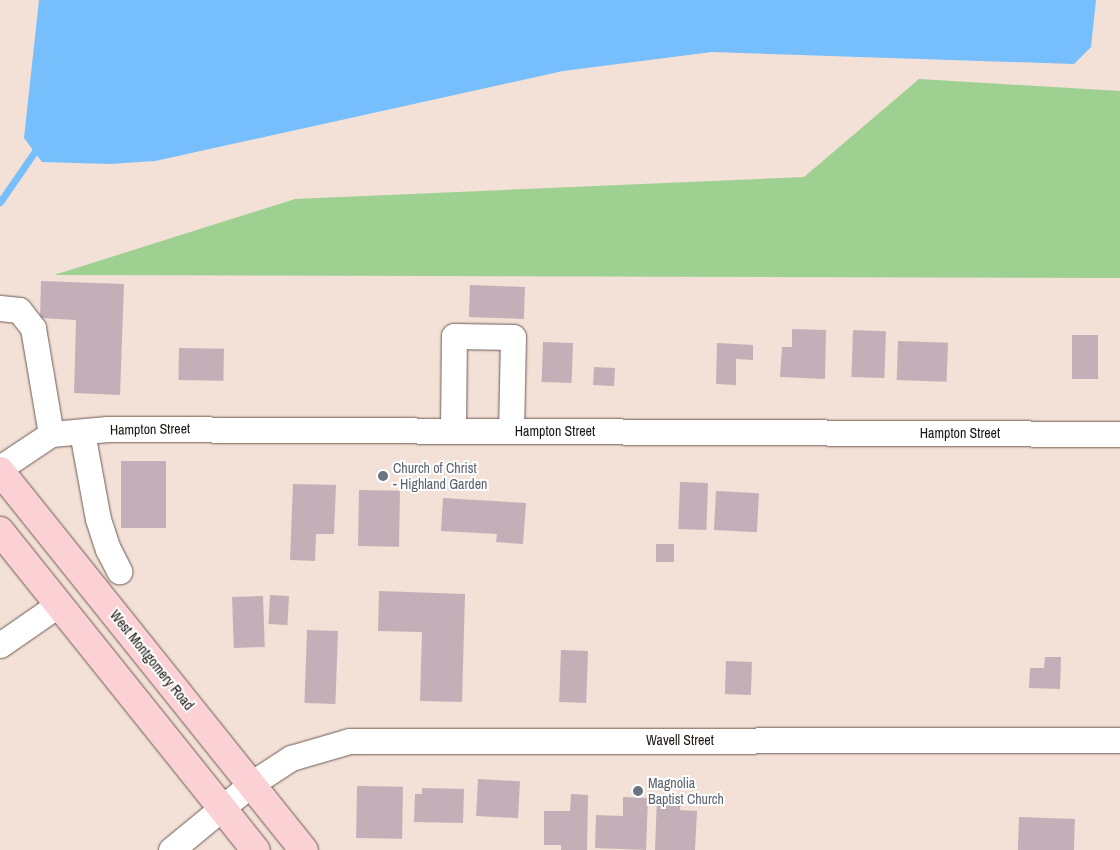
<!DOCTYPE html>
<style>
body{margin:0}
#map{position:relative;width:1120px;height:850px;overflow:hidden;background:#f3e0d6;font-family:"Archivo Narrow",sans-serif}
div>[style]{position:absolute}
.green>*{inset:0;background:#9ed191}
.water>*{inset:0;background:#77befc}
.stream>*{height:7px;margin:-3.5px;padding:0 3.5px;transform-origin:3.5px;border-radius:3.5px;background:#77befc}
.building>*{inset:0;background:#c3afb7;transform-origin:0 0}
.roads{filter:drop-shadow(0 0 1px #6b5b52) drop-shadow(0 0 1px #6b5b52)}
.minor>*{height:25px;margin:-12.5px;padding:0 12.5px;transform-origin:12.5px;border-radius:12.5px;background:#fff}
.major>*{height:28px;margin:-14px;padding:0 14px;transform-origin:14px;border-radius:14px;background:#fbd1d5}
.dots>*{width:14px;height:14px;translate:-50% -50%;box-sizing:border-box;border:2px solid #fff;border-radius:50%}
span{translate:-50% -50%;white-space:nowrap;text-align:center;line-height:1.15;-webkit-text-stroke:4px #fff;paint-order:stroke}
.street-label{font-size:14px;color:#1c1612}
.worship-label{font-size:14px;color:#5b616d}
.left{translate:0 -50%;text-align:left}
</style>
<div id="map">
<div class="green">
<div style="clip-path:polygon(919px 79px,1120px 91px,1120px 278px,54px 275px,295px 199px,804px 177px)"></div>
</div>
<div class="water">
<div style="clip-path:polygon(39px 0,1096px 0,1091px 47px,1074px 64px,712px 52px,563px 71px,155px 161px,110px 164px,42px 162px,24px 138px)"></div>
</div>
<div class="stream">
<div style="left:0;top:202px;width:62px;rotate:-55.5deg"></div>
<div style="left:35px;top:151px;width:8px;rotate:-23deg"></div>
</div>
<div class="building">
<div style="clip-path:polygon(41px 281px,124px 284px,120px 395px,74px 393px,76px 320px,40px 318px)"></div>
<div style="left:470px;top:285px;width:55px;height:32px;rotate:2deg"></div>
<div style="clip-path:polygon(792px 329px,826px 330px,825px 379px,780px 377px,782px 347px,792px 347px)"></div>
<div style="left:853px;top:330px;width:33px;height:47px;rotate:2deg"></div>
<div style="left:1072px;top:335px;width:26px;height:44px"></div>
<div style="left:898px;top:341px;width:50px;height:39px;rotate:2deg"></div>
<div style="left:543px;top:342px;width:30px;height:40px;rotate:2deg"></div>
<div style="clip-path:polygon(717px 343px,753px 345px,753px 360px,736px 359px,736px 385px,716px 384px)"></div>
<div style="left:179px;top:348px;width:45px;height:32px;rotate:1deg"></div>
<div style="left:594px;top:367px;width:21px;height:18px;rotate:3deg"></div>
<div style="left:121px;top:461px;width:45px;height:67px"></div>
<div style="left:680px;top:482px;width:28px;height:47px;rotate:2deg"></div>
<div style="clip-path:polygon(293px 484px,336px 485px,334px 534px,316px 534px,315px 561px,290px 560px)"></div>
<div style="left:359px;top:490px;width:41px;height:56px;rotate:1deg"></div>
<div style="left:716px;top:491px;width:43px;height:39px;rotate:3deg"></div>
<div style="clip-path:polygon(443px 498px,526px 503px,523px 544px,496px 542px,497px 534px,441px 531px)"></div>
<div style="left:656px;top:544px;width:18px;height:18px"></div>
<div style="clip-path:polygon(379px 591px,465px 594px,462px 702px,420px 701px,422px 632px,378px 631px)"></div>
<div style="left:270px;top:595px;width:19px;height:29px;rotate:3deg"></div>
<div style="left:263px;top:596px;width:51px;height:31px;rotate:88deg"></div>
<div style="left:307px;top:630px;width:31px;height:73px;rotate:2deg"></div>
<div style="left:561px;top:650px;width:27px;height:52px;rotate:2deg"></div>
<div style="clip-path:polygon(1045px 657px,1061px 657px,1060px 689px,1029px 688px,1030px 668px,1044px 668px)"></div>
<div style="left:726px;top:661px;width:26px;height:33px;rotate:2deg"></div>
<div style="left:478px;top:779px;width:42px;height:37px;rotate:3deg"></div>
<div style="left:357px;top:786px;width:46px;height:52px;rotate:1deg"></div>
<div style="clip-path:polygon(422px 788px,464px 789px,463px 823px,414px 822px,415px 794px,422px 794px)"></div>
<div style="clip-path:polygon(571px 794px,588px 795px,587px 850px,561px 850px,561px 845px,544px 845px,544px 811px,570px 811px)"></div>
<div style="clip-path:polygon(657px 796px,681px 797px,680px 810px,697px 811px,695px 850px,655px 850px)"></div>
<div style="clip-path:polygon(623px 797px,648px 798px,646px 850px,595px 848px,596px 815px,623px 816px)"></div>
<div style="left:1019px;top:817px;width:56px;height:33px;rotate:2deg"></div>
</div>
<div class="roads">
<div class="minor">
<div style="left:0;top:308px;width:19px;rotate:6deg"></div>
<div style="left:19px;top:310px;width:23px;rotate:52deg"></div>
<div style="left:33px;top:328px;width:108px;rotate:80.4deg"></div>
<div style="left:453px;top:429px;width:93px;rotate:-89.4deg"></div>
<div style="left:454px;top:336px;width:59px;rotate:1deg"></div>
<div style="left:513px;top:337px;width:93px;rotate:91.2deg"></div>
<div style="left:82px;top:432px;width:88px;rotate:79.6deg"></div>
<div style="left:98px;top:519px;width:32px;rotate:72deg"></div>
<div style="left:108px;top:549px;width:25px;rotate:63deg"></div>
<div style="left:0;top:468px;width:61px;rotate:-33.7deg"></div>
<div style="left:51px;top:434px;width:57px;rotate:-5deg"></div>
<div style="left:108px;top:429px;width:1012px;rotate:0.28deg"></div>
<div style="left:0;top:645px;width:72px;rotate:-34.8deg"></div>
<div style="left:171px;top:850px;width:104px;rotate:-39.5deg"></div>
<div style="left:251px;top:784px;width:48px;rotate:-33deg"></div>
<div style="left:291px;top:758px;width:60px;rotate:-16.3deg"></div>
<div style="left:349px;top:741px;width:771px;rotate:-0.07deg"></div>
</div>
<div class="major">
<div style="left:0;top:471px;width:486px;rotate:51.3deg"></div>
<div style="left:0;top:531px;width:409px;rotate:51.3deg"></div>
</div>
</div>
<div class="dots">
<div style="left:383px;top:476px;background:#6b7280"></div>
<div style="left:638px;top:791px;background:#6b7280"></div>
</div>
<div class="street-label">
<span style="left:150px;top:429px;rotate:-1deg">Hampton Street</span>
<span style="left:555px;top:431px">Hampton Street</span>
<span style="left:960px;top:433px">Hampton Street</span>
<span style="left:152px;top:660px;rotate:51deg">West Montgomery Road</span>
<span style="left:680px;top:740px">Wavell Street</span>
</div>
<div class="worship-label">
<span class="left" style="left:393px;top:476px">Church of Christ<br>- Highland Garden</span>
<span class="left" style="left:648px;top:791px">Magnolia<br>Baptist Church</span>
</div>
</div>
